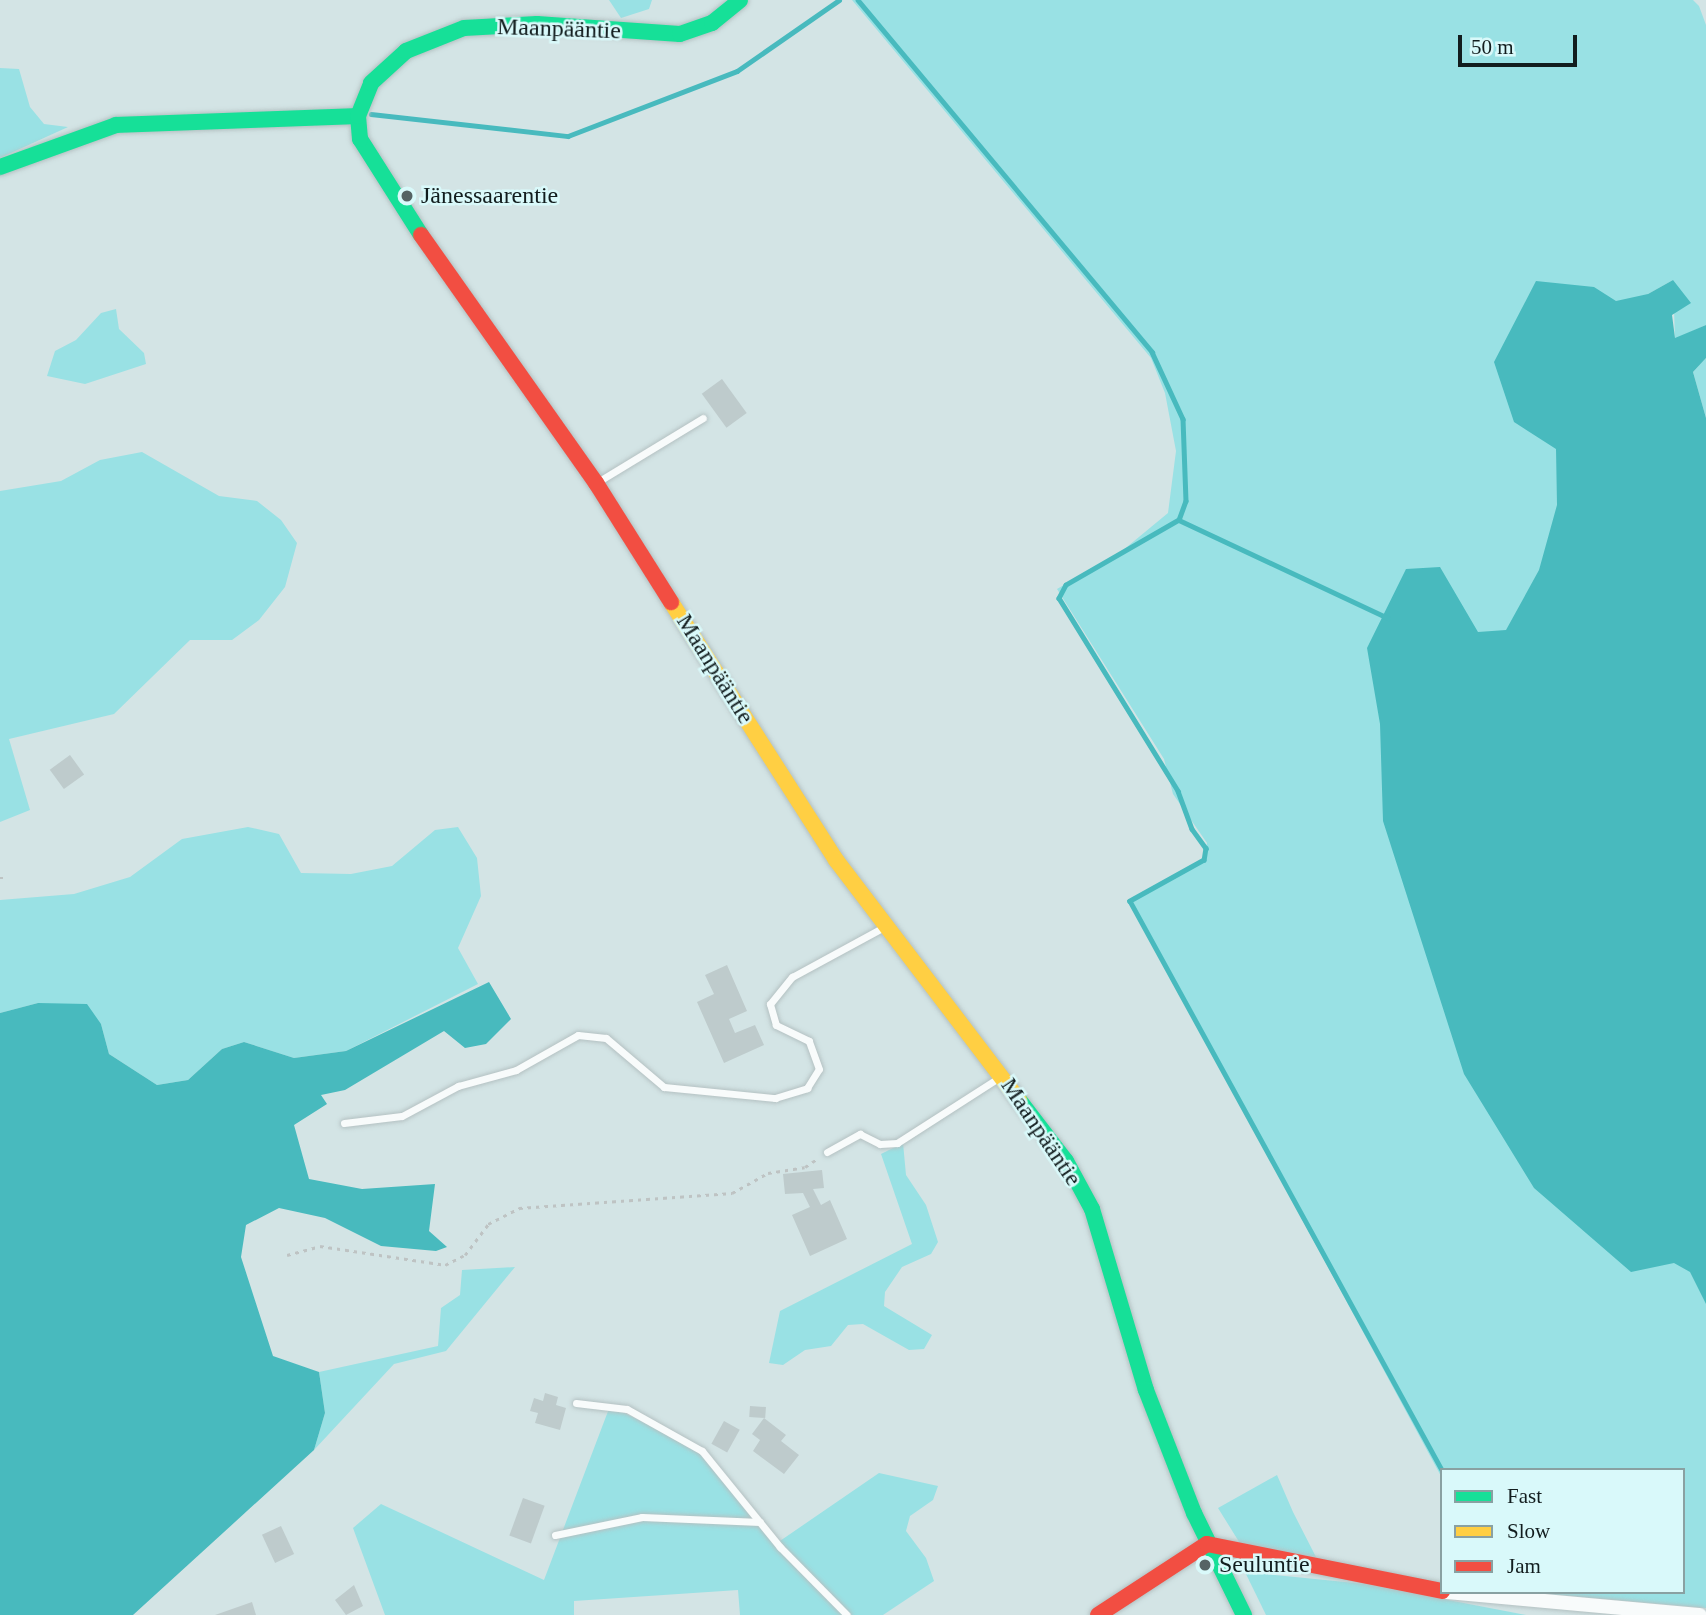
<!DOCTYPE html>
<meta charset="utf-8">
<style>
body{margin:0}
#map{position:relative;width:1706px;height:1615px;overflow:hidden;background:#d3e4e5;font-family:Georgia,serif}
div>[style]{position:absolute}
.green>*{inset:0;background:#99e1e4}
.water>*{inset:0;background:#48babe}
.stream>*{height:4.5px;margin:-2.25px;padding:0 2.25px;transform-origin:2.25px;border-radius:2.25px;background:#48babe}
.building>*{inset:0;background:#becbcc;transform-origin:0 0}
.path>*{height:2.5px;margin-top:-1.25px;transform-origin:0;background:repeating-linear-gradient(90deg,#bec3c3 0 3.5px,transparent 0 8.5px)}
.roads{filter:drop-shadow(0 0 2px #b4c1c2) drop-shadow(0 0 2px #b4c1c2)}
.lane>*{height:7px;margin:-3.5px;padding:0 3.5px;transform-origin:3.5px;border-radius:3.5px;background:#f8fbfb}
.street>*{height:14px;margin:-7px;padding:0 7px;transform-origin:7px;border-radius:7px;background:#f8fbfb}
.fast>*{height:16px;margin:-8px;padding:0 8px;transform-origin:8px;border-radius:8px;background:#16e098}
.slow>*{height:16px;margin:-8px;padding:0 8px;transform-origin:8px;border-radius:8px;background:#ffcf43}
.jam>*{height:16px;margin:-8px;padding:0 8px;transform-origin:8px;border-radius:8px;background:#f24e42}
.dots>*{width:19px;height:19px;translate:-50% -50%;box-sizing:border-box;border:4px solid #d9f9fa;border-radius:50%}
span{translate:-50% -50%;white-space:nowrap;text-align:center;line-height:1.15;-webkit-text-stroke:5px #d9f9fa;paint-order:stroke}
.street-label{font-size:24px;color:#121d1e}
.poi-label{font-size:24px;color:#121d1e}
.left{translate:0 -50%;text-align:left}
.legend{position:absolute;left:1440px;top:1468px;width:245px;height:126px;box-sizing:border-box;background:#d9f9fa;border:2px solid #89a1a2;margin:0;padding:9px 12px;list-style:none;font-size:21px;color:#121d1e}
.legend li{display:flex;align-items:center;gap:14px;height:35px}
.legend b{width:35px;border:2px solid #89a1a2}
.scale{position:absolute;left:1458px;top:35px;width:119px;height:32px;box-sizing:border-box;border:4px solid #121d1e;border-top:0;padding-left:9px;font-size:21px;line-height:24px;white-space:nowrap;color:#121d1e;-webkit-text-stroke:5px #d9f9fa;paint-order:stroke}
</style>
<div id="map">
<div class="green">
<div style="clip-path:polygon(609px 0,652px 0,649px 9px,621px 18px)"></div>
<div style="clip-path:polygon(852px 0,1693px 0,1699px 6px,1706px 25px,1706px 325px,1675px 339px,1673px 280px,1648px 294px,1572px 407px,1706px 1194px,1706px 1608px,1525px 1592px,1683px 1592px,1683px 1470px,1442px 1470px,1442px 1478px,1130px 901px,1204px 861px,1207px 843px,1173px 794px,1164px 759px,1057px 589px,1122px 551px,1168px 513px,1176px 451px,1165px 393px,1151px 358px)"></div>
<div style="clip-path:polygon(0 68px,19px 69px,30px 107px,44px 124px,68px 127px,0 158px)"></div>
<div style="clip-path:polygon(116px 309px,119px 329px,144px 353px,146px 364px,85px 384px,47px 376px,55px 351px,76px 340px,101px 313px)"></div>
<div style="clip-path:polygon(1706px 358px,1706px 418px,1693px 372px)"></div>
<div style="clip-path:polygon(142px 452px,219px 496px,257px 501px,281px 520px,297px 543px,285px 587px,259px 620px,232px 640px,190px 640px,114px 714px,9px 739px,30px 810px,0 822px,0 491px,61px 481px,100px 460px)"></div>
<div style="clip-path:polygon(248px 827px,279px 834px,301px 873px,351px 874px,392px 866px,435px 830px,458px 827px,477px 858px,481px 896px,458px 948px,478px 984px,346px 1051px,294px 1058px,244px 1042px,222px 1049px,188px 1080px,157px 1085px,109px 1054px,101px 1024px,38px 1003px,0 1013px,0 900px,74px 894px,130px 877px,182px 839px)"></div>
<div style="clip-path:polygon(903px 1143px,906px 1175px,926px 1205px,938px 1242px,931px 1254px,902px 1267px,885px 1292px,884px 1306px,932px 1335px,924px 1349px,909px 1350px,863px 1324px,848px 1325px,831px 1346px,805px 1350px,783px 1365px,769px 1363px,780px 1311px,912px 1244px,881px 1154px)"></div>
<div style="clip-path:polygon(515px 1267px,446px 1351px,394px 1364px,314px 1450px,325px 1413px,319px 1372px,438px 1346px,441px 1308px,460px 1295px,462px 1270px)"></div>
<div style="clip-path:polygon(610px 1406px,702px 1451px,777px 1543px,879px 1473px,938px 1486px,933px 1500px,910px 1516px,906px 1531px,926px 1558px,934px 1581px,883px 1615px,740px 1615px,738px 1590px,574px 1601px,574px 1615px,385px 1615px,353px 1528px,381px 1504px,544px 1580px)"></div>
<div style="clip-path:polygon(1277px 1475px,1293px 1512px,1316px 1557px,1241px 1545px,1218px 1508px)"></div>
<div style="clip-path:polygon(1245px 1572px,1365px 1584px,1526px 1615px,1266px 1615px)"></div>
</div>
<div class="water">
<div style="clip-path:polygon(1673px 280px,1691px 303px,1672px 315px,1675px 338px,1706px 325px,1706px 358px,1693px 372px,1706px 418px,1706px 1304px,1690px 1272px,1674px 1263px,1631px 1272px,1534px 1188px,1464px 1074px,1383px 821px,1380px 724px,1367px 648px,1406px 569px,1440px 567px,1478px 632px,1506px 630px,1539px 570px,1557px 505px,1556px 449px,1514px 422px,1494px 362px,1536px 281px,1594px 287px,1616px 301px,1648px 294px)"></div>
<div style="clip-path:polygon(489px 982px,511px 1019px,486px 1044px,465px 1048px,444px 1031px,345px 1090px,321px 1095px,327px 1104px,294px 1125px,309px 1179px,362px 1189px,435px 1184px,429px 1231px,447px 1247px,436px 1251px,381px 1246px,325px 1218px,279px 1208px,246px 1225px,241px 1257px,273px 1356px,319px 1372px,325px 1413px,314px 1450px,133px 1615px,0 1615px,0 1013px,38px 1003px,87px 1004px,101px 1024px,109px 1054px,157px 1085px,188px 1080px,222px 1049px,244px 1042px,294px 1058px,346px 1051px)"></div>
</div>
<div class="stream">
<div style="left:858px;top:0;width:459px;rotate:50.1deg"></div>
<div style="left:1152px;top:352px;width:74px;rotate:65.2deg"></div>
<div style="left:1183px;top:419px;width:82px;rotate:87.9deg"></div>
<div style="left:1186px;top:501px;width:20px;rotate:110deg"></div>
<div style="left:1179px;top:520px;width:130px;rotate:150.1deg"></div>
<div style="left:1066px;top:585px;width:15px;rotate:118deg"></div>
<div style="left:1059px;top:598px;width:227px;rotate:58.3deg"></div>
<div style="left:1178px;top:791px;width:40px;rotate:69.8deg"></div>
<div style="left:1192px;top:829px;width:24px;rotate:54deg"></div>
<div style="left:1206px;top:848px;width:12px;rotate:99deg"></div>
<div style="left:1204px;top:860px;width:85px;rotate:151deg"></div>
<div style="left:1130px;top:901px;width:649px;rotate:61.26deg"></div>
<div style="left:371px;top:114px;width:198px;rotate:6.4deg"></div>
<div style="left:568px;top:136px;width:181px;rotate:-21deg"></div>
<div style="left:737px;top:71px;width:124px;rotate:-34.8deg"></div>
<div style="left:1179px;top:520px;width:231px;rotate:25.1deg"></div>
</div>
<div class="building">
<div style="left:722px;top:379px;width:42px;height:25px;rotate:54deg"></div>
<div style="left:70px;top:755px;width:24px;height:25px;rotate:54deg"></div>
<div style="clip-path:polygon(727px 965px,747px 1011px,729px 1019px,735px 1033px,755px 1025px,764px 1045px,724px 1063px,697px 1002px,714px 994px,705px 975px)"></div>
<div style="clip-path:polygon(822px 1170px,824px 1188px,813px 1189px,821px 1205px,830px 1200px,847px 1239px,810px 1256px,792px 1215px,810px 1207px,803px 1193px,785px 1194px,783px 1174px)"></div>
<div style="clip-path:polygon(545px 1393px,558px 1397px,556px 1405px,566px 1408px,560px 1430px,535px 1423px,538px 1413px,530px 1411px,534px 1398px,543px 1401px)"></div>
<div style="left:750px;top:1406px;width:16px;height:11px;rotate:4deg"></div>
<div style="clip-path:polygon(764px 1418px,786px 1435px,781px 1441px,799px 1455px,784px 1474px,753px 1451px,760px 1440px,752px 1434px)"></div>
<div style="left:724px;top:1421px;width:18px;height:26px;rotate:29deg"></div>
<div style="left:523px;top:1498px;width:23px;height:40px;rotate:20deg"></div>
<div style="left:281px;top:1526px;width:31px;height:21px;rotate:65deg"></div>
<div style="clip-path:polygon(354px 1585px,363px 1606px,346px 1615px,335px 1600px)"></div>
<div style="clip-path:polygon(252px 1602px,256px 1615px,215px 1615px)"></div>
</div>
<div class="path">
<div style="left:0;top:878px;width:8px"></div>
<div style="left:287px;top:1255px;width:34px;rotate:-15deg"></div>
<div style="left:320px;top:1246px;width:126px;rotate:8.6deg"></div>
<div style="left:445px;top:1265px;width:22px;rotate:-27deg"></div>
<div style="left:465px;top:1255px;width:39px;rotate:-53deg"></div>
<div style="left:488px;top:1224px;width:35px;rotate:-27deg"></div>
<div style="left:519px;top:1208px;width:214px;rotate:-4deg"></div>
<div style="left:732px;top:1193px;width:41px;rotate:-29.1deg"></div>
<div style="left:768px;top:1173px;width:37px;rotate:-9deg"></div>
<div style="left:805px;top:1167px;width:14px;rotate:-34deg"></div>
</div>
<div class="roads">
<div class="lane">
<div style="left:596px;top:483px;width:125px;rotate:-31.3deg"></div>
<div style="left:344px;top:1123px;width:58px;rotate:-6.9deg"></div>
<div style="left:402px;top:1116px;width:64px;rotate:-28.2deg"></div>
<div style="left:458px;top:1086px;width:60px;rotate:-15.4deg"></div>
<div style="left:516px;top:1070px;width:71px;rotate:-29.4deg"></div>
<div style="left:578px;top:1035px;width:28px;rotate:6deg"></div>
<div style="left:606px;top:1038px;width:76px;rotate:40.2deg"></div>
<div style="left:664px;top:1087px;width:112px;rotate:5.7deg"></div>
<div style="left:775px;top:1098px;width:34px;rotate:-17deg"></div>
<div style="left:807px;top:1088px;width:22px;rotate:-58deg"></div>
<div style="left:819px;top:1069px;width:30px;rotate:-110deg"></div>
<div style="left:809px;top:1041px;width:37px;rotate:-154deg"></div>
<div style="left:776px;top:1025px;width:22px;rotate:-106deg"></div>
<div style="left:770px;top:1004px;width:35px;rotate:-51deg"></div>
<div style="left:792px;top:977px;width:107px;rotate:-28.5deg"></div>
<div style="left:827px;top:1152px;width:38px;rotate:-29deg"></div>
<div style="left:860px;top:1134px;width:22px;rotate:27deg"></div>
<div style="left:880px;top:1144px;width:17px;rotate:-3deg"></div>
<div style="left:897px;top:1143px;width:122px;rotate:-32.7deg"></div>
<div style="left:576px;top:1403px;width:51px;rotate:6.7deg"></div>
<div style="left:627px;top:1409px;width:86px;rotate:29.2deg"></div>
<div style="left:702px;top:1451px;width:124px;rotate:50.9deg"></div>
<div style="left:780px;top:1547px;width:95px;rotate:45.4deg"></div>
<div style="left:555px;top:1535px;width:89px;rotate:-11.7deg"></div>
<div style="left:642px;top:1517px;width:118px;rotate:2.4deg"></div>
</div>
<div class="street">
<div style="left:1446px;top:1592px;width:255px;rotate:5.2deg"></div>
</div>
<div class="fast">
<div style="left:0;top:167px;width:123px;rotate:-19.9deg"></div>
<div style="left:116px;top:125px;width:242px;rotate:-2.1deg"></div>
<div style="left:421px;top:235px;width:114px;rotate:-122.4deg"></div>
<div style="left:360px;top:139px;width:23px;rotate:-95deg"></div>
<div style="left:358px;top:116px;width:35px;rotate:-68deg"></div>
<div style="left:371px;top:83px;width:47px;rotate:-42.4deg"></div>
<div style="left:406px;top:51px;width:62px;rotate:-21.6deg"></div>
<div style="left:464px;top:28px;width:73px;rotate:-3.1deg"></div>
<div style="left:537px;top:24px;width:143px;rotate:4deg"></div>
<div style="left:680px;top:34px;width:34px;rotate:-19deg"></div>
<div style="left:712px;top:23px;width:36px;rotate:-39deg"></div>
<div style="left:1019px;top:1100px;width:77px;rotate:52.4deg"></div>
<div style="left:1066px;top:1161px;width:55px;rotate:61.6deg"></div>
<div style="left:1092px;top:1209px;width:189px;rotate:73.4deg"></div>
<div style="left:1146px;top:1390px;width:132px;rotate:68.7deg"></div>
<div style="left:1194px;top:1513px;width:114px;rotate:63.9deg"></div>
</div>
<div class="slow">
<div style="left:671px;top:602px;width:306px;rotate:57.4deg"></div>
<div style="left:836px;top:860px;width:302px;rotate:52.7deg"></div>
</div>
<div class="jam">
<div style="left:421px;top:235px;width:304px;rotate:54.8deg"></div>
<div style="left:596px;top:483px;width:141px;rotate:57.8deg"></div>
<div style="left:1098px;top:1615px;width:130px;rotate:-33.1deg"></div>
<div style="left:1207px;top:1544px;width:240px;rotate:11.3deg"></div>
</div>
</div>
<div class="dots">
<div style="left:407px;top:196px;background:#566364"></div>
<div style="left:1205px;top:1565px;background:#566364"></div>
</div>
<div class="street-label">
<span style="left:559px;top:29px;rotate:2deg">Maanpääntie</span>
<span style="left:715px;top:669px;rotate:58deg">Maanpääntie</span>
<span style="left:1041px;top:1132px;rotate:56deg">Maanpääntie</span>
</div>
<div class="poi-label">
<span class="left" style="left:421px;top:196px">Jänessaarentie</span>
<span class="left" style="left:1219px;top:1565px">Seuluntie</span>
</div>
<ul class="legend">
<li><b style="height:9px;background:#16e098"></b>Fast</li>
<li><b style="height:9px;background:#ffcf43"></b>Slow</li>
<li><b style="height:9px;background:#f24e42"></b>Jam</li>
</ul>
<div class="scale">50 m</div>
</div>
